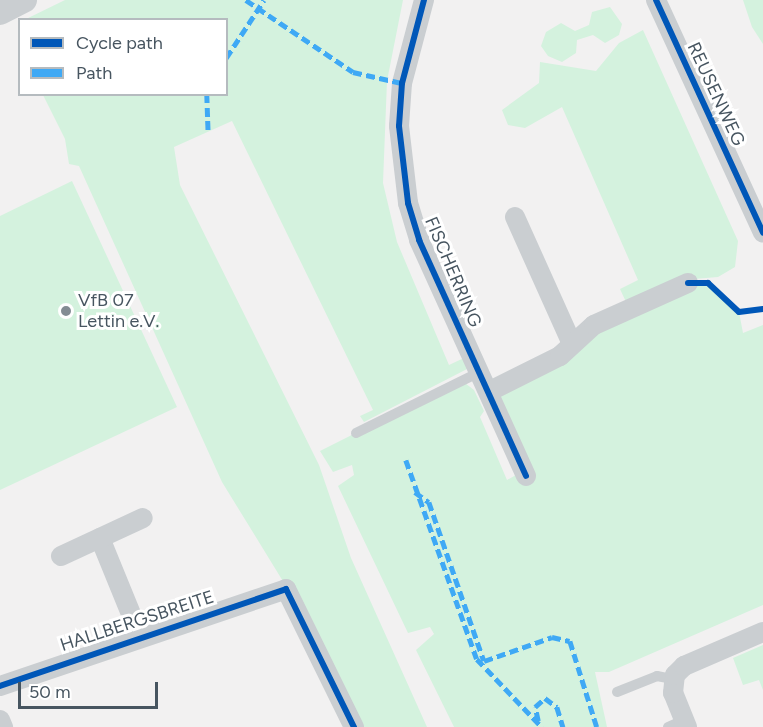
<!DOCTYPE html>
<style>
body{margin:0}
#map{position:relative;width:763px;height:727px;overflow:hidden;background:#f2f1f1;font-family:Figtree,sans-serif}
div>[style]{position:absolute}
.green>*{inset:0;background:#d4f2de}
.service>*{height:10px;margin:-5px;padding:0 5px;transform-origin:5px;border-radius:5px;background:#caced1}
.minor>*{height:20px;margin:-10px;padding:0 10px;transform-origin:10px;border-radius:10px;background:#caced1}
.tertiary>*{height:26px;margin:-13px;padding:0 13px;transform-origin:13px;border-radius:13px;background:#caced1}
.quiet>*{height:4.5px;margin-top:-2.25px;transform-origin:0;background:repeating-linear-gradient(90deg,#3fa9f5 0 9px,transparent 0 13.5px)}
.cycleway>*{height:6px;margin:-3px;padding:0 3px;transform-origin:3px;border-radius:3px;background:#0057b8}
.dots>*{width:16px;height:16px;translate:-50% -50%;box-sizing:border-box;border:3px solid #fff;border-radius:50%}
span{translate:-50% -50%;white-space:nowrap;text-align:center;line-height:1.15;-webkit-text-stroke:6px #fff;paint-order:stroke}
.street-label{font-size:18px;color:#475560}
.poi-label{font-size:18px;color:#475560}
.left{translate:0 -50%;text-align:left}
.legend{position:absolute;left:18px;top:18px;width:210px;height:78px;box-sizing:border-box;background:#fff;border:2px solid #b5bbbf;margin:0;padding:8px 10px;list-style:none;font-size:18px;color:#475560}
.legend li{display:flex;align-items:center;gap:12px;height:30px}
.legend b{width:30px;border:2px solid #b5bbbf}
.scale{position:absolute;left:18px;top:682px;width:140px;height:27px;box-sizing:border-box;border:3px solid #475560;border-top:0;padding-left:8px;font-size:18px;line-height:21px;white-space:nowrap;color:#475560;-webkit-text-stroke:4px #fff;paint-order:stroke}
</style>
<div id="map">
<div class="green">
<div style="clip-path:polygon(65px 0,403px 0,387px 81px,383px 183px,397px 242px,449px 365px,466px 357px,469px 368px,364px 422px,360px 416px,373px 410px,232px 121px,174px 147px,180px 185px,319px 465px,351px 558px,427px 727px,359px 727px,292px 596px,222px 482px,79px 166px,69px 164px,65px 139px,43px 95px,226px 94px,226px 20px,24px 20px)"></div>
<div style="clip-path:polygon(743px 0,763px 0,763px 44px,752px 27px)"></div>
<div style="clip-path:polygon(610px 7px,622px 24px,619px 35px,605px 43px,593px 35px,577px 40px,576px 53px,562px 62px,548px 56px,541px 46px,546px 32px,561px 23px,575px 31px,589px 25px,592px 12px)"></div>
<div style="clip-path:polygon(643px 30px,738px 241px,735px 267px,718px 277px,682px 280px,626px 302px,620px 289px,638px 280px,562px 107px,525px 128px,508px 125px,502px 110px,539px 83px,540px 62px,596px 71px,619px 43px)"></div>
<div style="clip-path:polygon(72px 181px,177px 407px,0 490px,0 216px)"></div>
<div style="clip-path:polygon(697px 281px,708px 283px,739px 312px,743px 333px,763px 325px,763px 605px,609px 672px,595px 672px,607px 727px,454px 727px,416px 650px,434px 634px,430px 627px,408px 633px,338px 486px,354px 475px,352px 465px,333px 472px,320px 451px,461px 380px,474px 390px,484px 411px,480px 417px,507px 480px,523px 471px,490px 391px)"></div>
<div style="clip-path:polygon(763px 645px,763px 690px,759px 680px,743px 685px,733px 658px)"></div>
</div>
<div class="service">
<div style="left:356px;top:433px;width:138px;rotate:-26.2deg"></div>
<div style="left:617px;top:692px;width:43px;rotate:-21.8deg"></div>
<div style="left:657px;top:676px;width:16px;rotate:11deg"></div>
<div style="left:668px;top:727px;width:17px;rotate:-24deg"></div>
</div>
<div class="minor">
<div style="left:424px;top:0;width:86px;rotate:104.8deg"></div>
<div style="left:402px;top:83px;width:43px;rotate:94deg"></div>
<div style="left:399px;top:126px;width:78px;rotate:83.3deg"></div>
<div style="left:408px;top:203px;width:39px;rotate:73deg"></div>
<div style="left:419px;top:240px;width:259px;rotate:65.6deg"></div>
<div style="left:656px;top:0;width:256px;rotate:65.3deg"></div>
<div style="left:515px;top:217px;width:139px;rotate:65.8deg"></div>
<div style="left:490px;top:391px;width:78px;rotate:-26.6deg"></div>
<div style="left:560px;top:356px;width:46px;rotate:-42.4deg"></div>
<div style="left:594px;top:325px;width:103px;rotate:-24.1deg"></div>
<div style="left:100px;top:538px;width:106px;rotate:67.8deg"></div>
<div style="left:61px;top:556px;width:90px;rotate:-24.9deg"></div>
<div style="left:0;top:686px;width:302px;rotate:-18.7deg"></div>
<div style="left:286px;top:589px;width:154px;rotate:63.8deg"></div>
<div style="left:0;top:720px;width:8px;rotate:67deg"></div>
<div style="left:687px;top:727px;width:37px;rotate:-112deg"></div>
<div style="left:673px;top:693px;width:18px;rotate:-84deg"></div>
<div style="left:675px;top:675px;width:13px;rotate:-45deg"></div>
<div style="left:684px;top:666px;width:86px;rotate:-23.3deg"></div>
</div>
<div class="tertiary">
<div style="left:0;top:12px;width:27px;rotate:-27deg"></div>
</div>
<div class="quiet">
<div style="left:246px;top:0;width:129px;rotate:33.9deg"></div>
<div style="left:353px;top:72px;width:50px;rotate:12.7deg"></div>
<div style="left:226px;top:58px;width:69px;rotate:-56.8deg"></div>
<div style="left:207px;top:94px;width:38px;rotate:88deg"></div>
<div style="left:406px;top:460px;width:211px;rotate:70.4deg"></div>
<div style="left:477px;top:659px;width:94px;rotate:46.3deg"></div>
<div style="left:415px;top:492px;width:17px;rotate:36deg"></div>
<div style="left:429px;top:502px;width:168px;rotate:70.9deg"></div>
<div style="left:484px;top:661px;width:72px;rotate:-19.4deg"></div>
<div style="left:552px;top:637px;width:18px;rotate:13deg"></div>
<div style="left:570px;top:641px;width:90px;rotate:72.6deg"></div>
<div style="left:538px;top:721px;width:14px;rotate:-102deg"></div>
<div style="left:535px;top:707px;width:13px;rotate:-42deg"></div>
<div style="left:545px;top:698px;width:15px;rotate:37deg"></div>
<div style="left:557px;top:707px;width:21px;rotate:73deg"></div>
</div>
<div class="cycleway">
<div style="left:424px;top:0;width:86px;rotate:104.8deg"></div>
<div style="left:402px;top:83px;width:43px;rotate:94deg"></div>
<div style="left:399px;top:126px;width:78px;rotate:83.3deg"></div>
<div style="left:408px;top:203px;width:39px;rotate:73deg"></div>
<div style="left:419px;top:240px;width:259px;rotate:65.6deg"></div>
<div style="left:656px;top:0;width:256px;rotate:65.3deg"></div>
<div style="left:688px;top:283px;width:20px"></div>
<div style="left:708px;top:283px;width:42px;rotate:43.1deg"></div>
<div style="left:739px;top:312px;width:24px;rotate:-7deg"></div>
<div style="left:0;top:686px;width:302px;rotate:-18.7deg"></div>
<div style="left:286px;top:589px;width:154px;rotate:63.8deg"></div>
</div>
<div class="dots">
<div style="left:66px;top:311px;background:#838c93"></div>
</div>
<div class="street-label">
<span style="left:716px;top:94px;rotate:65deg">REUSENWEG</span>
<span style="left:453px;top:272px;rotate:67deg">FISCHERRING</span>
<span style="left:137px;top:621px;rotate:-18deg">HALLBERGSBREITE</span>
</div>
<div class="poi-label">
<span class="left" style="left:78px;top:311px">VfB 07<br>Lettin e.V.</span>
</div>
<ul class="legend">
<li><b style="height:8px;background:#0057b8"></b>Cycle path</li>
<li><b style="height:8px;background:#3fa9f5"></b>Path</li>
</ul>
<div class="scale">50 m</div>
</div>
